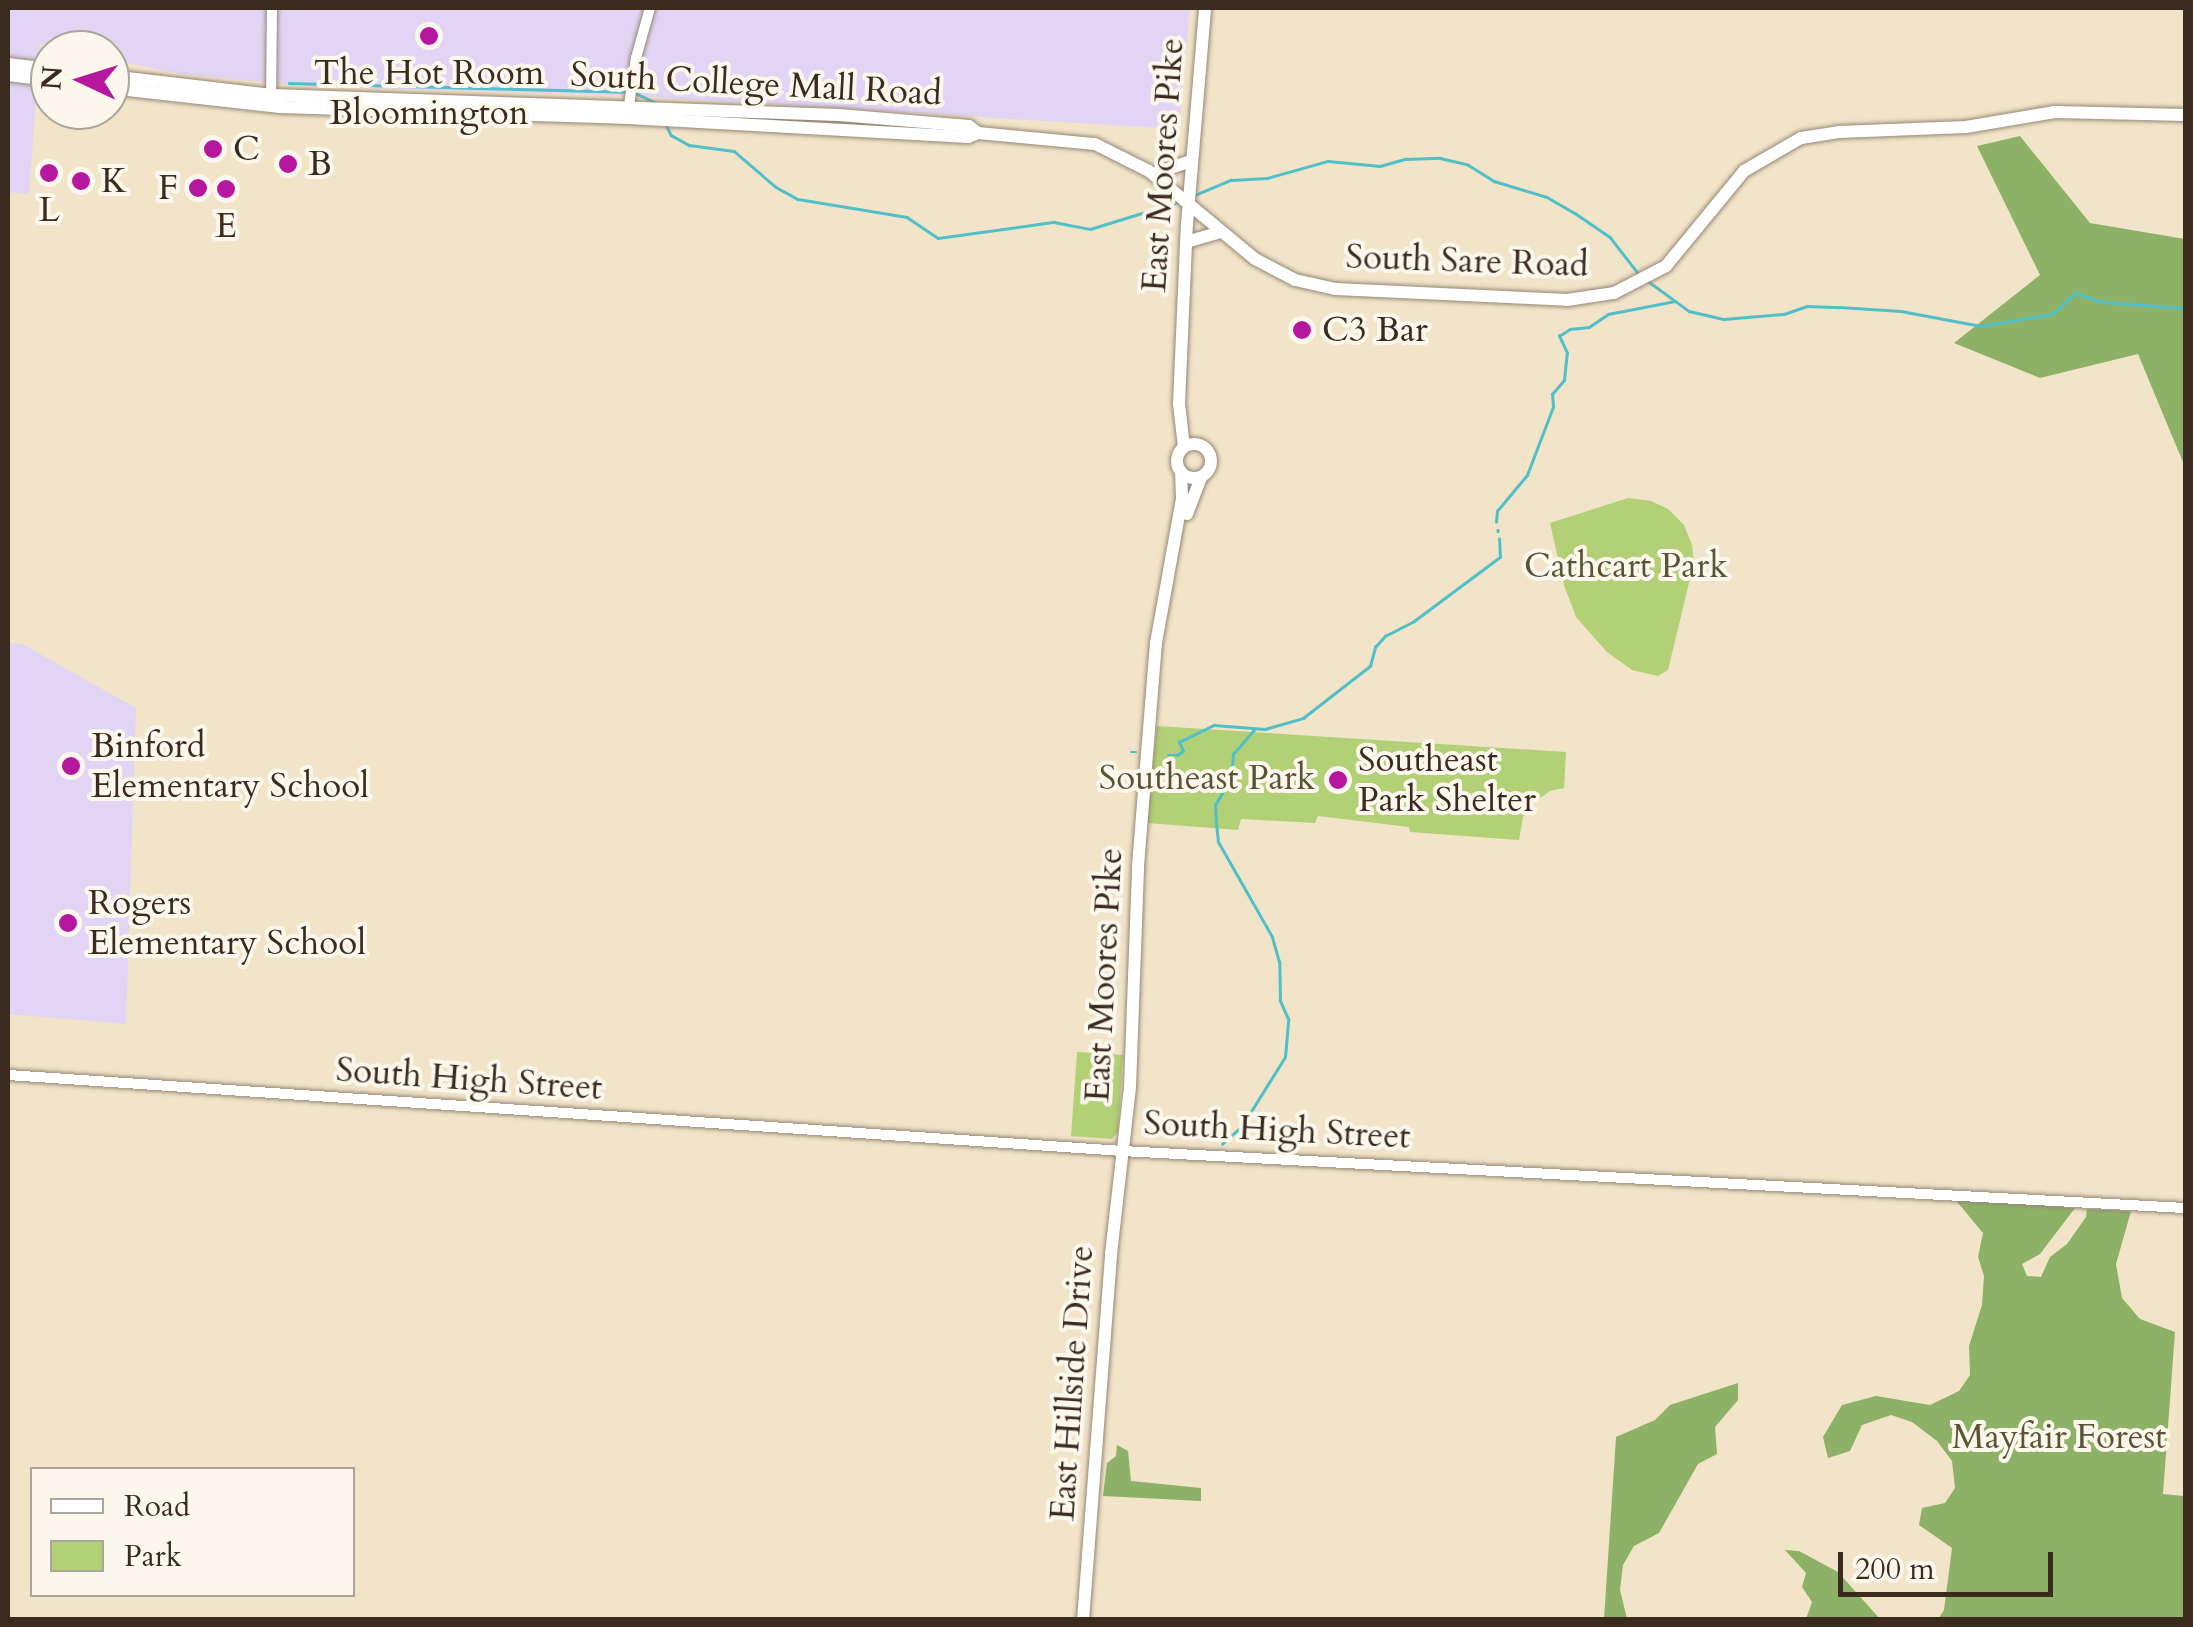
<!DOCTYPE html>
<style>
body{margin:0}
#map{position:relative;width:2193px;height:1627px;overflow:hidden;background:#f1e4c9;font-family:Cardo,serif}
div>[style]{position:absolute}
.built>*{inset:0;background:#e1d4f4}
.green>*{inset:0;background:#b2d076}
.forest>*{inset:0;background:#8db267}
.stream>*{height:2.5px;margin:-1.25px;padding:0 1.25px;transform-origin:1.25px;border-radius:1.25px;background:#51bfc8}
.roads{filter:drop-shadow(0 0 2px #968774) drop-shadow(0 0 2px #968774)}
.minor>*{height:10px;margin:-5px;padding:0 5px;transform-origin:5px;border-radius:5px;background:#fff}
.major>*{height:12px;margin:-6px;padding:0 6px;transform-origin:6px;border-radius:6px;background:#fff}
.major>.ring{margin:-6px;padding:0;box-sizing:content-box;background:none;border:12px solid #fff;border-radius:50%}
.dots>*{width:28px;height:28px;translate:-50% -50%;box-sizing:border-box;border:5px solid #fbf7ec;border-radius:50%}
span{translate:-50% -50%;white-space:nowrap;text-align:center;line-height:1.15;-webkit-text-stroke:8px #fbf7ec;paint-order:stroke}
.poi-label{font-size:35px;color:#3b2a1e}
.left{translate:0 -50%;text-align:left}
.right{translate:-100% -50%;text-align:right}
.street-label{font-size:35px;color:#3b2a1e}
.park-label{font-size:35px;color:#595434}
.frame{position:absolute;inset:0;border:10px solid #3b2a1e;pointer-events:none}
.legend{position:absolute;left:30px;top:1467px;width:325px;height:130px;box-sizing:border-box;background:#fbf7ec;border:2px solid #aea59a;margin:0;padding:12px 18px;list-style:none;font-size:30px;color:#3b2a1e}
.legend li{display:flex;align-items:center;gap:20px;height:50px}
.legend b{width:50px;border:2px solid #aea59a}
.north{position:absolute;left:30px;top:30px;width:100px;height:100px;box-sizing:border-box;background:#fbf7ec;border:2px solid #aea59a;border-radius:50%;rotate:274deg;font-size:28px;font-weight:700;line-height:40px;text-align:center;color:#3b2a1e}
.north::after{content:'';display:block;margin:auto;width:35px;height:45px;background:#b5179e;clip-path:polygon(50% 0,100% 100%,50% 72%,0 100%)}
.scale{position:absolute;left:1838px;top:1552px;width:215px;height:45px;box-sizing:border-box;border:5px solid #3b2a1e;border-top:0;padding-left:12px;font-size:30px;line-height:35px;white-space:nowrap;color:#3b2a1e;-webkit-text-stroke:8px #fbf7ec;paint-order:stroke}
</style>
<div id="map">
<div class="built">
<div style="clip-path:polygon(8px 8px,1190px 8px,1179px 129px,617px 95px,320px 87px,179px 74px,110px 59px,110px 50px,68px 50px,40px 44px,29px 194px,8px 192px)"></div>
<div style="clip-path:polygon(8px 643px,22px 644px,136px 708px,126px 1024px,8px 1014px)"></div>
</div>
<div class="green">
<div style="clip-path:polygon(1628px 498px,1651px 501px,1668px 509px,1684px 525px,1692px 545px,1694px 562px,1668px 670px,1658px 676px,1632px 670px,1607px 652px,1576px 617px,1564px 585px,1550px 523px)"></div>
<div style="clip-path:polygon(1157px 726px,1566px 752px,1564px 788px,1550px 791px,1533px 803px,1523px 817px,1519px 840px,1410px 832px,1409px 827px,1318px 816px,1315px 823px,1241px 819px,1238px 830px,1147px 823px)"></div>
<div style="clip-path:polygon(1077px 1052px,1123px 1055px,1118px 1132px,1112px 1139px,1071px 1136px)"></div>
</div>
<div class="forest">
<div style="clip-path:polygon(2020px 136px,2090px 223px,2185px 239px,2185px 467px,2138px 354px,2040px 378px,1954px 343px,2040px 275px,1977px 146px)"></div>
<div style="clip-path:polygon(1954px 1198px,2075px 1208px,2040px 1254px,2022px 1264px,2027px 1276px,2041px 1277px,2050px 1257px,2067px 1244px,2086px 1217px,2087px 1209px,2131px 1211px,2116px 1264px,2122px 1298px,2140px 1319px,2175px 1332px,2163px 1494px,2185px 1496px,2185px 1619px,1938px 1619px,1944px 1610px,1952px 1548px,1919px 1525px,1922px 1508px,1945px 1503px,1955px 1488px,1952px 1461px,1937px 1441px,1912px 1422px,1891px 1415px,1862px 1425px,1850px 1451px,1828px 1458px,1823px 1437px,1842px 1405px,1876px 1396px,1930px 1405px,1959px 1391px,1970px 1375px,1969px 1346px,1982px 1305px,1984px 1276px,1978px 1257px,1983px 1233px)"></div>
<div style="clip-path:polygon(1738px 1383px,1738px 1400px,1715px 1427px,1717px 1454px,1698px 1464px,1659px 1533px,1634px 1546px,1623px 1565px,1620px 1590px,1627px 1619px,1604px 1619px,1616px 1437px,1655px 1420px,1670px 1405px)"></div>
<div style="clip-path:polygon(1117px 1445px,1128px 1451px,1131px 1481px,1201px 1488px,1201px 1501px,1103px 1496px,1107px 1463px,1116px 1456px)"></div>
<div style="clip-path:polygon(1785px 1550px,1799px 1551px,1838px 1572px,1880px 1619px,1806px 1619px,1812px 1602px,1802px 1587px,1806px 1573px)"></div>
</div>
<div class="stream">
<div style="left:289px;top:83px;width:338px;rotate:1.5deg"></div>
<div style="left:635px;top:93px;width:21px;rotate:25deg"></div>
<div style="left:667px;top:126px;width:10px;rotate:66deg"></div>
<div style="left:671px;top:135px;width:21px;rotate:29deg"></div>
<div style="left:689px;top:145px;width:45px;rotate:7.6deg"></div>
<div style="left:734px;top:151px;width:55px;rotate:40.6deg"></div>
<div style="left:776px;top:187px;width:25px;rotate:29deg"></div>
<div style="left:798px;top:199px;width:110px;rotate:9.4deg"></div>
<div style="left:907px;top:217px;width:37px;rotate:34deg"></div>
<div style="left:938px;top:238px;width:117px;rotate:-7.9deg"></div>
<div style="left:1054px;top:222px;width:37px;rotate:11deg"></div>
<div style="left:1090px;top:229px;width:92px;rotate:-17.1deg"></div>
<div style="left:1195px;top:195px;width:39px;rotate:-23deg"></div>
<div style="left:1231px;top:180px;width:36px;rotate:-3deg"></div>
<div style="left:1267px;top:178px;width:63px;rotate:-15.6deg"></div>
<div style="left:1328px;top:161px;width:52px;rotate:5.5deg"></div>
<div style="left:1380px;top:166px;width:26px;rotate:-16deg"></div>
<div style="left:1405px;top:159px;width:35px;rotate:-2deg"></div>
<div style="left:1440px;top:158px;width:28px;rotate:13deg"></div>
<div style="left:1467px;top:164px;width:32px;rotate:32deg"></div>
<div style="left:1494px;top:181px;width:55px;rotate:16.8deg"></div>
<div style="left:1547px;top:197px;width:32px;rotate:30deg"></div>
<div style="left:1575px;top:213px;width:42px;rotate:34.4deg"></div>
<div style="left:1610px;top:237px;width:46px;rotate:52.1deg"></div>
<div style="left:1648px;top:281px;width:51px;rotate:36.2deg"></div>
<div style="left:1689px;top:311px;width:36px;rotate:13deg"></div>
<div style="left:1724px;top:319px;width:60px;rotate:-4.8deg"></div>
<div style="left:1784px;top:314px;width:24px;rotate:-19deg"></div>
<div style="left:1807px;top:306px;width:32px;rotate:2deg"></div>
<div style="left:1839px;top:307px;width:62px;rotate:3.7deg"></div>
<div style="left:1901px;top:311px;width:81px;rotate:10.6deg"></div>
<div style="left:1981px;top:326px;width:72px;rotate:-9.6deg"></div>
<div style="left:2052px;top:314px;width:31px;rotate:-42deg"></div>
<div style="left:2075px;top:293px;width:28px;rotate:18deg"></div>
<div style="left:2102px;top:302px;width:84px;rotate:4.1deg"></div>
<div style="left:1496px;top:522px;width:11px;rotate:-85deg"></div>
<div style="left:1497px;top:511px;width:47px;rotate:-50.2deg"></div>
<div style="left:1527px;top:475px;width:73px;rotate:-69.1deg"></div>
<div style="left:1553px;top:407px;width:13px;rotate:-94deg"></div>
<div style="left:1552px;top:394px;width:18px;rotate:-49deg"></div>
<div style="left:1564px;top:380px;width:27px;rotate:-84deg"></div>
<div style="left:1567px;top:353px;width:19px;rotate:-115deg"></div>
<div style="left:1559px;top:336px;width:13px;rotate:-32deg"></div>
<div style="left:1570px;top:329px;width:19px;rotate:-6deg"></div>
<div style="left:1589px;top:327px;width:23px;rotate:-34deg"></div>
<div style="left:1608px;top:314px;width:68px;rotate:-11deg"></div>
<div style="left:1498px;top:530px;width:1px;rotate:90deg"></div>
<div style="left:1131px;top:752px;width:5px"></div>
<div style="left:1168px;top:755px;width:9px"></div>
<div style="left:1177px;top:755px;width:7px;rotate:-34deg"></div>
<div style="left:1183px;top:751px;width:10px;rotate:-114deg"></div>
<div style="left:1179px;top:742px;width:39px;rotate:-26deg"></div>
<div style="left:1214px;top:725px;width:51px;rotate:4.5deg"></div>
<div style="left:1265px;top:729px;width:40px;rotate:-16deg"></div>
<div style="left:1303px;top:718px;width:85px;rotate:-37.8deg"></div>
<div style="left:1370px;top:666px;width:20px;rotate:-75deg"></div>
<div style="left:1375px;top:647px;width:15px;rotate:-48deg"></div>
<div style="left:1385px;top:636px;width:33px;rotate:-27deg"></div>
<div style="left:1414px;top:621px;width:107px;rotate:-36.7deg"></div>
<div style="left:1500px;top:557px;width:18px;rotate:-93deg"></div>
<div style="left:1222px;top:1144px;width:27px;rotate:-42deg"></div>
<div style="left:1242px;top:1126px;width:81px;rotate:-58.1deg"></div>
<div style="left:1285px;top:1057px;width:38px;rotate:-85deg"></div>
<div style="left:1288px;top:1019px;width:20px;rotate:-114deg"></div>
<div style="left:1280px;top:1001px;width:39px;rotate:-91deg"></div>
<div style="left:1279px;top:962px;width:26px;rotate:-106deg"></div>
<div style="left:1272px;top:937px;width:109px;rotate:-119.6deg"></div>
<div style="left:1218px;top:842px;width:20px;rotate:-96deg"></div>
<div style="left:1216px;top:822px;width:17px;rotate:-93deg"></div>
<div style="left:1215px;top:805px;width:31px;rotate:-59deg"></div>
<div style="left:1231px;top:778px;width:24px;rotate:-85deg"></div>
<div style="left:1233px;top:754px;width:33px;rotate:-49deg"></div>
</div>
<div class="roads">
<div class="minor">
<div style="left:271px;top:101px;width:93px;rotate:-89.4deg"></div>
<div style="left:628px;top:112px;width:55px;rotate:-81.6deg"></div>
<div style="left:636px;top:58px;width:52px;rotate:-74.4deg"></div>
<div style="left:8px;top:1075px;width:1117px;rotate:3.9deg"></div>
<div style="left:1122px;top:1151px;width:1066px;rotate:3.07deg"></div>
</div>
<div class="major">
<div style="left:8px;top:64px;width:42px;rotate:6.8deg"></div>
<div style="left:8px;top:75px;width:42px;rotate:6.8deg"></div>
<div style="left:110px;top:76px;width:163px;rotate:6.7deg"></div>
<div style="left:272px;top:95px;width:567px;rotate:2.02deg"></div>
<div style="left:839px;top:115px;width:130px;rotate:4.8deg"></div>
<div style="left:969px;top:126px;width:11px;rotate:38deg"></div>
<div style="left:110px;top:88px;width:171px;rotate:6.4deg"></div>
<div style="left:280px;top:107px;width:348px;rotate:1.8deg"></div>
<div style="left:628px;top:118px;width:341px;rotate:3.2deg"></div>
<div style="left:968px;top:137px;width:11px;rotate:-22deg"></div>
<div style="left:978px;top:133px;width:118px;rotate:5.4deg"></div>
<div style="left:1095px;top:144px;width:60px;rotate:26.6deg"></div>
<div style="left:1149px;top:171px;width:138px;rotate:39.7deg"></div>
<div style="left:1255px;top:259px;width:45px;rotate:27.7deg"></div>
<div style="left:1295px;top:280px;width:42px;rotate:12.4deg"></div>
<div style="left:1336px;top:289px;width:231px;rotate:2.7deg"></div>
<div style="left:1567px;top:300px;width:48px;rotate:-8.5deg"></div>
<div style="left:1614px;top:293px;width:59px;rotate:-27.4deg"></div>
<div style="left:1666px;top:266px;width:123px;rotate:-50.6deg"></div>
<div style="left:1744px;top:171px;width:66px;rotate:-30.1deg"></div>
<div style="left:1801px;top:138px;width:38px;rotate:-9deg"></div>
<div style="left:1839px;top:132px;width:127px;rotate:-2.3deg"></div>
<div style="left:1966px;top:127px;width:90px;rotate:-9.6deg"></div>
<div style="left:2055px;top:112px;width:131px;rotate:1.3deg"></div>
<div style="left:1153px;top:174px;width:40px;rotate:-18.9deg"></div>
<div style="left:1186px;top:242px;width:37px;rotate:-16deg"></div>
<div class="ring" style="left:1177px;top:444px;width:22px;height:22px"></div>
<div style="left:1184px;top:447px;width:43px;rotate:-96.6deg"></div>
<div style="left:1179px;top:404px;width:180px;rotate:-87.5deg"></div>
<div style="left:1187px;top:224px;width:217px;rotate:-85.2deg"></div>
<div style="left:1187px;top:514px;width:40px;rotate:-69deg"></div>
<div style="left:1083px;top:1620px;width:367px;rotate:-85.6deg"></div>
<div style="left:1111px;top:1254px;width:168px;rotate:-83.5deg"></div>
<div style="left:1130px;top:1087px;width:221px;rotate:-87.9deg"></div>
<div style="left:1138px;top:866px;width:224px;rotate:-85.4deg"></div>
<div style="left:1156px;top:643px;width:147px;rotate:-79.8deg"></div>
<div style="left:1182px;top:498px;width:25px;rotate:-92deg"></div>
</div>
</div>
<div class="dots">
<div style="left:429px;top:36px;background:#b5179e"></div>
<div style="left:213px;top:149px;background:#b5179e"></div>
<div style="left:288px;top:164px;background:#b5179e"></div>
<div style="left:49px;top:173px;background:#b5179e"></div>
<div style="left:81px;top:181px;background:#b5179e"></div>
<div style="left:198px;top:188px;background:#b5179e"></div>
<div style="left:226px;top:189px;background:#b5179e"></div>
<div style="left:1302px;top:330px;background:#b5179e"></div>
<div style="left:71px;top:766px;background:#b5179e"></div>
<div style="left:1338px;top:780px;background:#b5179e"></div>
<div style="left:68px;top:923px;background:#b5179e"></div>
</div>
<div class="poi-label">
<span style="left:429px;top:93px">The Hot Room<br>Bloomington</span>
<span class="left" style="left:233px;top:149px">C</span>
<span class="left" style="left:308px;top:164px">B</span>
<span class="left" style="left:101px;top:181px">K</span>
<span class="right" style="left:178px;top:188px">F</span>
<span style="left:49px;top:210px">L</span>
<span style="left:226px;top:226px">E</span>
<span class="left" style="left:1322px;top:330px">C3 Bar</span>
<span class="left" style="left:91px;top:766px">Binford<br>Elementary School</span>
<span class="left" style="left:1358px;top:780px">Southeast<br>Park Shelter</span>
<span class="left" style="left:88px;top:923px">Rogers<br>Elementary School</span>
</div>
<div class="street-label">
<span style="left:756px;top:84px;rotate:3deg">South College Mall Road</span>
<span style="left:1163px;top:165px;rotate:-86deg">East Moores Pike</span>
<span style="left:1467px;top:261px;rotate:2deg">South Sare Road</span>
<span style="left:1104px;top:975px;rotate:-87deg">East Moores Pike</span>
<span style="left:469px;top:1079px;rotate:4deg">South High Street</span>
<span style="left:1277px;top:1130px;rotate:3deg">South High Street</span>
<span style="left:1072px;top:1383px;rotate:-86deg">East Hillside Drive</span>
</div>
<div class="park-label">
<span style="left:1626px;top:566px">Cathcart Park</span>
<span style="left:1207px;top:778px">Southeast Park</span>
<span style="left:2059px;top:1437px">Mayfair Forest</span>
</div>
<div class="frame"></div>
<ul class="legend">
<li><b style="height:12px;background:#fff"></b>Road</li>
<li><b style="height:28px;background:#b2d076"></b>Park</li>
</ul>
<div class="north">N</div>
<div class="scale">200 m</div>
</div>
